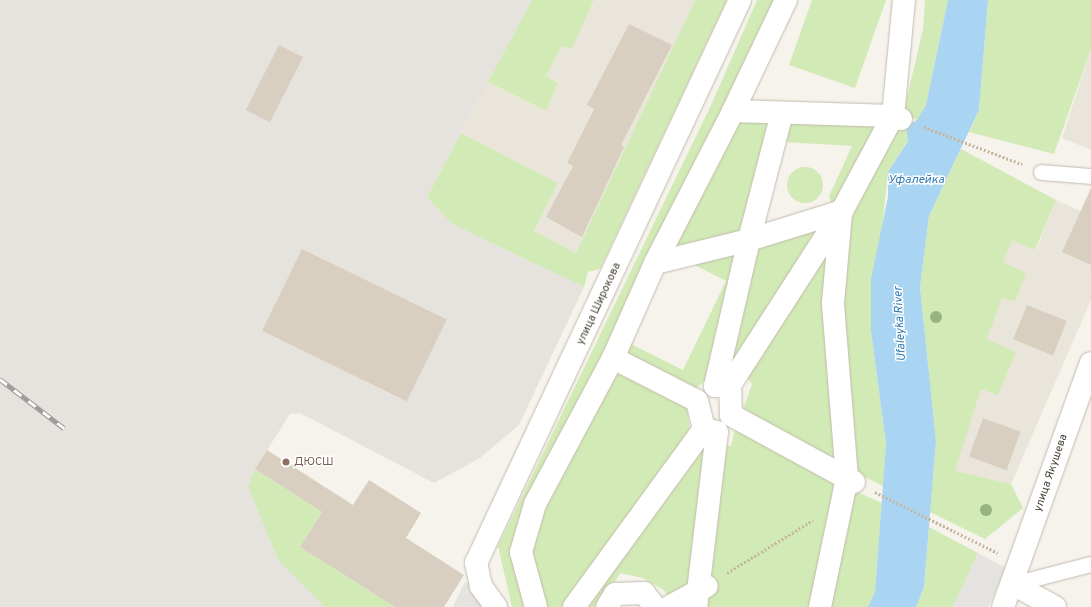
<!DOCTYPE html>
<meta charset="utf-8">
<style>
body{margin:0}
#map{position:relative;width:1091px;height:607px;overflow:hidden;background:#f6f3ec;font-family:Overpass,sans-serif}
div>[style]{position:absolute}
.residential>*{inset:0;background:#eae5da}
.industrial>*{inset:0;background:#e6e2dd}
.green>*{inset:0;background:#d2eab5}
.round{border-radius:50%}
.parking>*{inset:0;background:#e5e3e0}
.water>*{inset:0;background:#a9d4f2}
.building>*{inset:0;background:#d8cfc1;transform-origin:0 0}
.path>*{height:2.5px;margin-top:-1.25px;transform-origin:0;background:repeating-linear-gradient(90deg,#c4b79f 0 2px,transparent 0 4px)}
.roads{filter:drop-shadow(0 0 1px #c2bbae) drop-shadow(0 0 1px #c2bbae)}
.lane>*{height:15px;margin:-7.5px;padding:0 7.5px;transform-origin:7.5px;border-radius:7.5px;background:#fff}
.street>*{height:22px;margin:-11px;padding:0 11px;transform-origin:11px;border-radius:11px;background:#fff}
.rail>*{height:4.5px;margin-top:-2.25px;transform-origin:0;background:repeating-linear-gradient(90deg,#fff 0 9px,#9a9a9a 0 18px);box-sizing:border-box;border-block:1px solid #9a9a9a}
.trees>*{width:12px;height:12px;margin:-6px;border-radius:50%;background:#97b381}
.dots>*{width:11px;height:11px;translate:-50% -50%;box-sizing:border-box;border:2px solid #fff;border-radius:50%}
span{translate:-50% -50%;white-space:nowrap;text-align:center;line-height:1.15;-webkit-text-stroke:3px #fff;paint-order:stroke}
.street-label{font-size:11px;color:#4b4439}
.education-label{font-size:11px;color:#785e54}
.left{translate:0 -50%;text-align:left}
.water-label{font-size:12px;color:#2e7ab2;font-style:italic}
</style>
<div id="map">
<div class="residential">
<div style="clip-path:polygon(594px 0,695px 0,576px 253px,534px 231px,558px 183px,461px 133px,488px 82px,546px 111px,558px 83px,546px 76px,562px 46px,572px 49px)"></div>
<div style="clip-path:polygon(1091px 49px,1091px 150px,1062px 138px)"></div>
<div style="clip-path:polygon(1056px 200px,1091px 216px,1091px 300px,1011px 484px,954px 471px,981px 389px,1016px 352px,987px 339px,1002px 297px,1026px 273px,1003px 262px,1012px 240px,1036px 250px)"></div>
</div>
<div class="industrial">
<div style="clip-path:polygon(0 0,532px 0,427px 197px,452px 224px,584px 287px,519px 425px,480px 458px,434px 483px,300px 413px,290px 414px,255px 469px,248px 487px,278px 560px,325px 607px,0 607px)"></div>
</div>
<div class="green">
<div style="clip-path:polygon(532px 0,594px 0,572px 49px,562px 46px,546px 76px,558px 83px,546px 111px,488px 82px)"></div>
<div style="clip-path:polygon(695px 0,727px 0,600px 269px,588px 272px,584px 287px,452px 224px,427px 197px,461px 133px,558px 183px,534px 231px,576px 253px)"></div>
<div style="clip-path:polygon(757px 0,777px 0,728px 112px,529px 503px,527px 607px,512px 607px,498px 546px,712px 103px)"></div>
<div style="clip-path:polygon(812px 0,886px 0,855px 88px,789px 65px)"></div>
<div style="clip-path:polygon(925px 0,948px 0,926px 105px,917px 120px,903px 115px,923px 29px)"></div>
<div style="clip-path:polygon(988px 0,1091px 0,1091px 49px,1054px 154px,969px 132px,979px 110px)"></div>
<div style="clip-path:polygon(735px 117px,775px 120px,746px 235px,664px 256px)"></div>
<div style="clip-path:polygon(788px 120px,883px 125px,833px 210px,829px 196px,852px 146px,783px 142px)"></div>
<div style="clip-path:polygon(899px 123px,906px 126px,908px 140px,888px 172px,871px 331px,886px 444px,883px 486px,856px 473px,840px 305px,853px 200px)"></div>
<div style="clip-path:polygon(961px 149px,1056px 200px,1035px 250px,1012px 240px,1003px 262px,1026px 273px,1015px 301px,1002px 298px,987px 339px,1016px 352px,998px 395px,981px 389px,955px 471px,1011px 484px,1023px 508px,985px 539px,930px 512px,936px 441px,920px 287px,929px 216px)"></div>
<div class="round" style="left:787px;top:167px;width:36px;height:36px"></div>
<div style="clip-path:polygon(831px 218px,725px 373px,757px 243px)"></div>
<div style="clip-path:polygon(835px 226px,842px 468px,741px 415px,752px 384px,744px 374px)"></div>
<div style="clip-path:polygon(742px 248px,712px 374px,692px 392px,622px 358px,629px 343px,683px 370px,726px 281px,691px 263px)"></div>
<div style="clip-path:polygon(616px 368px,686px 403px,691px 436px,568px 607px,542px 607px,527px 554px,539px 508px)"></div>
<div style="clip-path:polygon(736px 425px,840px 481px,813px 607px,705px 607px,720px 446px,731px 446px)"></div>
<div style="clip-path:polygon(700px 442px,710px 444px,692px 587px,669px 601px,665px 591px,643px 578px,620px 573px,600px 607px,581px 607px)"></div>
<div style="clip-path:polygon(255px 469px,322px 512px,300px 547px,395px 607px,325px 607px,278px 560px,248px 487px)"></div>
<div style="clip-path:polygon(853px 490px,882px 503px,875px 592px,868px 607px,826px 607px)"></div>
<div style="clip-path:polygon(929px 527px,978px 553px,953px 607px,916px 607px,924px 587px)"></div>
</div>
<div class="parking">
<div style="clip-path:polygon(978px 553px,1006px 568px,988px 607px,953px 607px)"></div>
<div style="clip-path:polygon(465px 582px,510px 607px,453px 607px)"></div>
</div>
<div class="water">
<div style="clip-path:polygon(948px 0,988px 0,979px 110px,929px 216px,920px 287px,936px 441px,924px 587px,916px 607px,868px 607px,875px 592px,886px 444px,871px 331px,871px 279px,888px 197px,888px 172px,908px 141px,906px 126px,917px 120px,926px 105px)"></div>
</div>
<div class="building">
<div style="clip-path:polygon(629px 24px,672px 45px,621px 145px,624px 147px,582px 237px,546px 217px,573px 166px,567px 163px,594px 109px,587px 105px)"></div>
<div style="left:279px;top:45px;width:27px;height:73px;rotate:27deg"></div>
<div style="clip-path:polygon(1091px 188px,1091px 265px,1062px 252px)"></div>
<div style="left:302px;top:249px;width:161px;height:91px;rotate:26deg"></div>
<div style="left:1027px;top:305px;width:43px;height:37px;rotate:22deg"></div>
<div style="left:983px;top:418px;width:40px;height:41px;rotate:20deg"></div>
<div style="clip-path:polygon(267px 450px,353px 505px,369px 480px,421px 513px,406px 538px,464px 575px,444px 607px,395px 607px,300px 547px,322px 512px,255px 469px)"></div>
</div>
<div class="path">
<div style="left:924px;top:127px;width:105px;rotate:20.7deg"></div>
<div style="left:875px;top:492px;width:137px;rotate:26.4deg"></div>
<div style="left:727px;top:573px;width:101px;rotate:-31.6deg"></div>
</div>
<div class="roads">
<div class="lane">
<div style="left:1041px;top:172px;width:50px;rotate:4.6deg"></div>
<div style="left:1013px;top:584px;width:81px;rotate:-14.4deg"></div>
</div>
<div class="street">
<div style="left:782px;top:113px;width:131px;rotate:104.6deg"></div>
<div style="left:749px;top:240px;width:97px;rotate:-17.3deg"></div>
<div style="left:901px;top:119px;width:9px;rotate:-159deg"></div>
<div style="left:893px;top:116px;width:117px;rotate:-84.6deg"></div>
<div style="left:655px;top:263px;width:171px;rotate:-62.8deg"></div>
<div style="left:613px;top:358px;width:94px;rotate:27.1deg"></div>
<div style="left:697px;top:401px;width:29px;rotate:76deg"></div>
<div style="left:730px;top:385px;width:30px;rotate:88deg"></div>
<div style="left:731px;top:415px;width:140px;rotate:28.6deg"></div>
<div style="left:1013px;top:584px;width:48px;rotate:28.7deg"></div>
<div style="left:496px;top:607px;width:26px;rotate:-126deg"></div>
<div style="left:481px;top:586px;width:24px;rotate:-102deg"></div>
<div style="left:476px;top:563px;width:622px;rotate:-64.88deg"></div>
<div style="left:536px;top:607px;width:57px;rotate:-105.3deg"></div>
<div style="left:521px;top:552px;width:50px;rotate:-73.7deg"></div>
<div style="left:535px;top:504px;width:166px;rotate:-61.9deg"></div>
<div style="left:613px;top:358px;width:104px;rotate:-66.1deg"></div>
<div style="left:655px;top:263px;width:97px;rotate:-13.7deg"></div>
<div style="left:749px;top:240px;width:150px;rotate:103.1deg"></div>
<div style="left:715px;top:386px;width:15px;rotate:-4deg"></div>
<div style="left:730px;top:385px;width:207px;rotate:-57.2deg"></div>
<div style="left:842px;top:211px;width:108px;rotate:-61.8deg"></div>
<div style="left:893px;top:116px;width:160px;rotate:-178.2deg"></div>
<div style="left:733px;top:111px;width:123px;rotate:-64.5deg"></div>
<div style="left:574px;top:607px;width:220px;rotate:-53.9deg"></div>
<div style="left:704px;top:429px;width:13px;rotate:13deg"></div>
<div style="left:717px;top:432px;width:176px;rotate:96.8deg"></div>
<div style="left:607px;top:607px;width:15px;rotate:-58deg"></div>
<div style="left:615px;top:594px;width:29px;rotate:-2deg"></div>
<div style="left:644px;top:593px;width:18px;rotate:52deg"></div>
<div style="left:669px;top:607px;width:43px;rotate:-28.9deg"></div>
<div style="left:820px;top:607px;width:132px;rotate:-78.2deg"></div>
<div style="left:847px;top:478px;width:176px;rotate:-94.6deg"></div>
<div style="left:833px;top:303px;width:89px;rotate:-84.9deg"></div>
<div style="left:1003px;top:607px;width:259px;rotate:-70.2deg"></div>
</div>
</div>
<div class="rail">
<div style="left:0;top:379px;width:81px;rotate:37.4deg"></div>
</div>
<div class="trees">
<div style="left:936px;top:317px"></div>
<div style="left:986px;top:510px"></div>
</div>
<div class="dots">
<div style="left:286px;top:462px;background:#8d6e63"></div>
</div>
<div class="street-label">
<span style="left:599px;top:304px;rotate:-65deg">улица Широкова</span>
<span style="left:1051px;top:473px;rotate:-71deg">улица Якушева</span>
</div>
<div class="education-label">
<span class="left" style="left:294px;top:462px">ДЮСШ</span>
</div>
<div class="water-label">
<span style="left:916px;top:181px">Уфалейка</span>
<span style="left:901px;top:324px;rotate:-93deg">Ufaleyka River</span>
</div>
</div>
